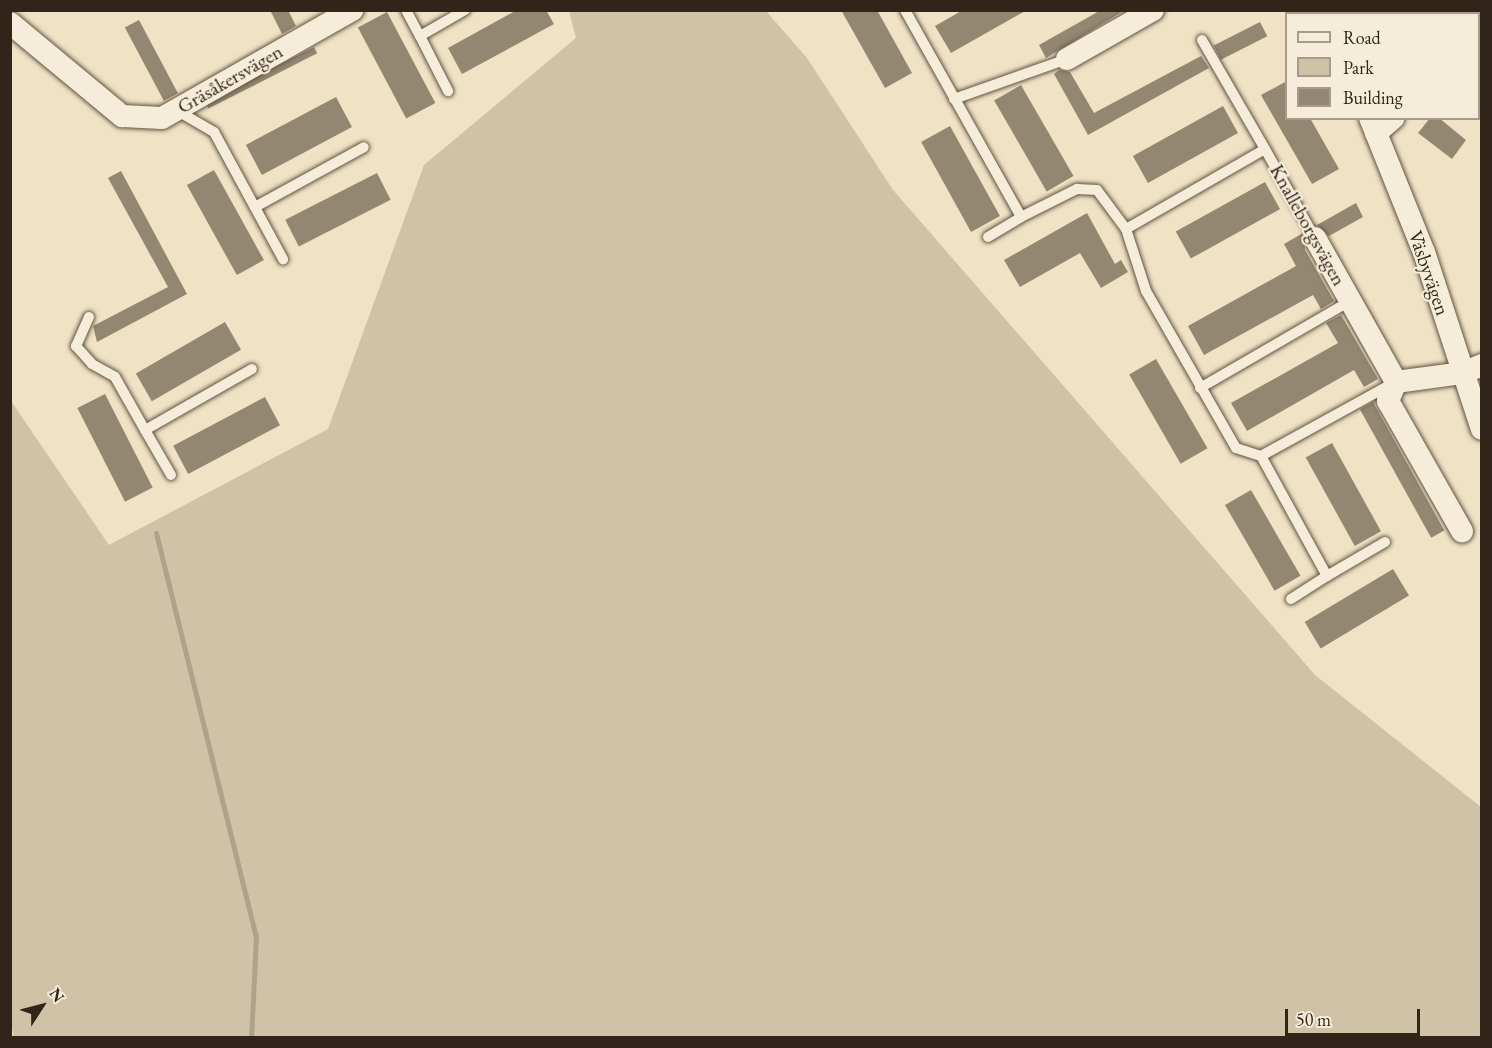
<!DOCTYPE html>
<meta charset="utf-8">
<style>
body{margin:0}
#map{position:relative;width:1492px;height:1048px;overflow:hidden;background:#f0e2c4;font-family:"EB Garamond",serif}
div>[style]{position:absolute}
.green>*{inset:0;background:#cfc2a7}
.stream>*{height:5px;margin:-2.5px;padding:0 2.5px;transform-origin:2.5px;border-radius:2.5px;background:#afa28a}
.building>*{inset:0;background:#948771;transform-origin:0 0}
.roads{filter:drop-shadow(0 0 2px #605443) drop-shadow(0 0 2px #605443)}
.lane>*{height:10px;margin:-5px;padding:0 5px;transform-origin:5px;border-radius:5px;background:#f5ecd9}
.street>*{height:22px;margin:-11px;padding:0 11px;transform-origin:11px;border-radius:11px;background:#f5ecd9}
span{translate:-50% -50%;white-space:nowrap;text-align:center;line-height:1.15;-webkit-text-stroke:4.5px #f5ecd9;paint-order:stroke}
.street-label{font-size:20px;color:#302518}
.frame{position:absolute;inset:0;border:12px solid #302518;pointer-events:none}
.legend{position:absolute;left:1285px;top:12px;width:195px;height:108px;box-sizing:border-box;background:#f5ecd9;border:2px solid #a69c8c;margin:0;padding:8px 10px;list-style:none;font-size:18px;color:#302518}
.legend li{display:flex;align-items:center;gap:12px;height:30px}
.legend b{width:30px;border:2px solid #a69c8c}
.north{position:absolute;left:12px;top:976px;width:60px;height:60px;-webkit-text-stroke:4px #f5ecd9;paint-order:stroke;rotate:54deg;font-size:16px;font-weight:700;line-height:24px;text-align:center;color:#302518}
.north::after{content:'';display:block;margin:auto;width:21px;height:27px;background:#302518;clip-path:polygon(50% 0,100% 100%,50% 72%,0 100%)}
.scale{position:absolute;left:1285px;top:1009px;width:135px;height:27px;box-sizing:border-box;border:3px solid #302518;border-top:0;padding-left:8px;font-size:18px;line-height:21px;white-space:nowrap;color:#302518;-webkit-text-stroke:4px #f5ecd9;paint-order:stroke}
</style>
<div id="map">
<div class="green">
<div style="clip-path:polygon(569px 11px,766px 11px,807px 58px,893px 190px,1315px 675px,1481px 807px,1481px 1037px,14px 1037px,10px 1020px,11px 401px,109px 545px,328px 429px,424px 165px,576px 38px)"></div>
</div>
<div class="stream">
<div style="left:156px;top:533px;width:416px;rotate:76.1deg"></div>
<div style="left:256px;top:937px;width:101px;rotate:92.8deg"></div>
</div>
<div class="building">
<div style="clip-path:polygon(270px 10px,288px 10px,296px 26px,282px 34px)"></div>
<div style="clip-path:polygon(517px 10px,546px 10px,554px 24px,462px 74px,448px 48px)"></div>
<div style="clip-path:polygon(841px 10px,877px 10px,912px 73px,885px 88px)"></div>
<div style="clip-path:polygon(963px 10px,1027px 10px,951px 53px,935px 26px)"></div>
<div style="clip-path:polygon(1101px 10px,1125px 10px,1046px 58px,1039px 45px)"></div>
<div style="left:387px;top:12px;width:103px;height:33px;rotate:62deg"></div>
<div style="left:139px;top:20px;width:83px;height:16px;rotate:62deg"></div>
<div style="left:1260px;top:22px;width:16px;height:52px;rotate:63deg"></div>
<div style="left:314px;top:47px;width:7px;height:122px;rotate:63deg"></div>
<div style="clip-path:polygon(1201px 56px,1209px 68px,1088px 135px,1054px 74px,1059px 70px,1070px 72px,1094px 113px)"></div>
<div style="clip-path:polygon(1287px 81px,1287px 118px,1310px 118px,1339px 169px,1312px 184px,1261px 95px)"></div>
<div style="left:1021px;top:85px;width:105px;height:31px;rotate:60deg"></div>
<div style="left:336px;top:97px;width:34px;height:102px;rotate:62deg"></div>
<div style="left:1223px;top:106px;width:31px;height:103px;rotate:61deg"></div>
<div style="clip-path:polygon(1430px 118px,1439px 118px,1466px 140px,1452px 159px,1418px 133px)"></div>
<div style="left:950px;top:126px;width:103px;height:33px;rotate:61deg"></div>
<div style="left:214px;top:170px;width:103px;height:31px;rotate:61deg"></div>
<div style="clip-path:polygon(121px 171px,187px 294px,97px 342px,93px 326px,168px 287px,108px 178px)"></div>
<div style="left:377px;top:173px;width:30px;height:103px;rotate:63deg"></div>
<div style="left:1265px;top:182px;width:31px;height:102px;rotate:61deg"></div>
<div style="clip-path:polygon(1356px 203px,1363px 217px,1329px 236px,1317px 225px)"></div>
<div style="clip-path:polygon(1087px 213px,1115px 264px,1121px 260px,1128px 272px,1101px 288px,1080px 253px,1020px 287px,1004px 260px)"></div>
<div style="clip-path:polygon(1303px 233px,1305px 250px,1334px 301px,1321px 309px,1313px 295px,1204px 355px,1188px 326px,1296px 266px,1284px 244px)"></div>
<div style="clip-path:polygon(1341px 315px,1378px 379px,1364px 387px,1354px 370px,1247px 431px,1231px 403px,1338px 343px,1326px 323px)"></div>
<div style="left:225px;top:322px;width:32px;height:103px;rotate:60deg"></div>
<div style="left:1156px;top:359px;width:103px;height:31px;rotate:60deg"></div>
<div style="left:105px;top:394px;width:105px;height:31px;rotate:63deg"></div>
<div style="left:265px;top:397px;width:32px;height:104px;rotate:62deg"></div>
<div style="left:1373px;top:402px;width:147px;height:15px;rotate:61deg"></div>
<div style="left:1332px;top:443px;width:101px;height:30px;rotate:61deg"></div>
<div style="left:1251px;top:490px;width:99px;height:30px;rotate:60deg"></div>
<div style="left:1393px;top:569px;width:31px;height:103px;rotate:59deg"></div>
</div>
<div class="roads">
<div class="lane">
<div style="left:406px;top:10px;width:30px;rotate:62deg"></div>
<div style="left:420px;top:36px;width:52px;rotate:-30deg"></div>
<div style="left:905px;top:10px;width:237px;rotate:60.7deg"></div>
<div style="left:1021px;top:217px;width:63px;rotate:-26.6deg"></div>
<div style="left:1077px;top:189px;width:20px;rotate:3deg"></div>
<div style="left:1097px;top:190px;width:49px;rotate:53.4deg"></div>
<div style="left:1126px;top:229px;width:65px;rotate:72.1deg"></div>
<div style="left:1146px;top:291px;width:181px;rotate:60.2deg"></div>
<div style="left:1236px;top:448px;width:26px;rotate:18deg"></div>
<div style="left:420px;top:36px;width:62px;rotate:63deg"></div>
<div style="left:1202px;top:40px;width:126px;rotate:60deg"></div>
<div style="left:954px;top:99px;width:120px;rotate:-19.5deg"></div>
<div style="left:176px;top:110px;width:44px;rotate:30.1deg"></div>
<div style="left:214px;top:132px;width:145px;rotate:61.5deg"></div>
<div style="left:255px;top:207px;width:124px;rotate:-28.8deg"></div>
<div style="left:1126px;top:229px;width:160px;rotate:-29.9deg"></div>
<div style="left:1265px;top:149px;width:102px;rotate:60.7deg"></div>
<div style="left:988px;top:237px;width:39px;rotate:-31deg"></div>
<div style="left:89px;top:317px;width:32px;rotate:114deg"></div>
<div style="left:76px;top:346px;width:24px;rotate:48deg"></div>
<div style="left:92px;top:364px;width:26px;rotate:29deg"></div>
<div style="left:115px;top:377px;width:61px;rotate:60.5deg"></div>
<div style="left:145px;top:430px;width:123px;rotate:-29.7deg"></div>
<div style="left:1200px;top:388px;width:173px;rotate:-30.1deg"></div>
<div style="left:145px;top:430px;width:52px;rotate:60deg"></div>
<div style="left:1385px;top:542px;width:67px;rotate:149.6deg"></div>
<div style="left:1327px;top:576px;width:137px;rotate:-118.8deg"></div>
<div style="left:1261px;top:456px;width:151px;rotate:-28.9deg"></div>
<div style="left:1291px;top:599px;width:43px;rotate:-32.6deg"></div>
</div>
<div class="street">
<div style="left:1317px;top:10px;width:4px;rotate:76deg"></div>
<div style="left:10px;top:23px;width:146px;rotate:39.7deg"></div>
<div style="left:122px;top:116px;width:40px;rotate:2.9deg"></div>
<div style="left:162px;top:118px;width:219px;rotate:-29.6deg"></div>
<div style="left:1478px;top:27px;width:5px;rotate:-37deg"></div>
<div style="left:1067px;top:59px;width:99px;rotate:-29.7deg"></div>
<div style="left:1370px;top:118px;width:144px;rotate:68.1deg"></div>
<div style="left:1424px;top:252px;width:186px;rotate:71.9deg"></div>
<div style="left:1376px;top:133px;width:23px;rotate:-41deg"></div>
<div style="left:1315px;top:238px;width:165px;rotate:60.6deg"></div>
<div style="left:1396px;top:382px;width:68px;rotate:-7.7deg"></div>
<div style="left:1463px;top:373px;width:21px;rotate:-23deg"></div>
<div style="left:1396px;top:382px;width:21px;rotate:113deg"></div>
<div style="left:1388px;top:401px;width:150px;rotate:60.4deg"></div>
</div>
</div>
<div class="street-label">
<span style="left:230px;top:79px;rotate:-30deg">Gräsåkersvägen</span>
<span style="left:1308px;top:225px;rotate:61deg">Knalleborgsvägen</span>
<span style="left:1429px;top:273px;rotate:71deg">Väsbyvägen</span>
</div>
<div class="frame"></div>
<ul class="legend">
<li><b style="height:8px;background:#f5ecd9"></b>Road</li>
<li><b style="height:16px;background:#cfc2a7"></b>Park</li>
<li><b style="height:16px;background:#948771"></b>Building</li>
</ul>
<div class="north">N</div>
<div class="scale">50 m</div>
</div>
